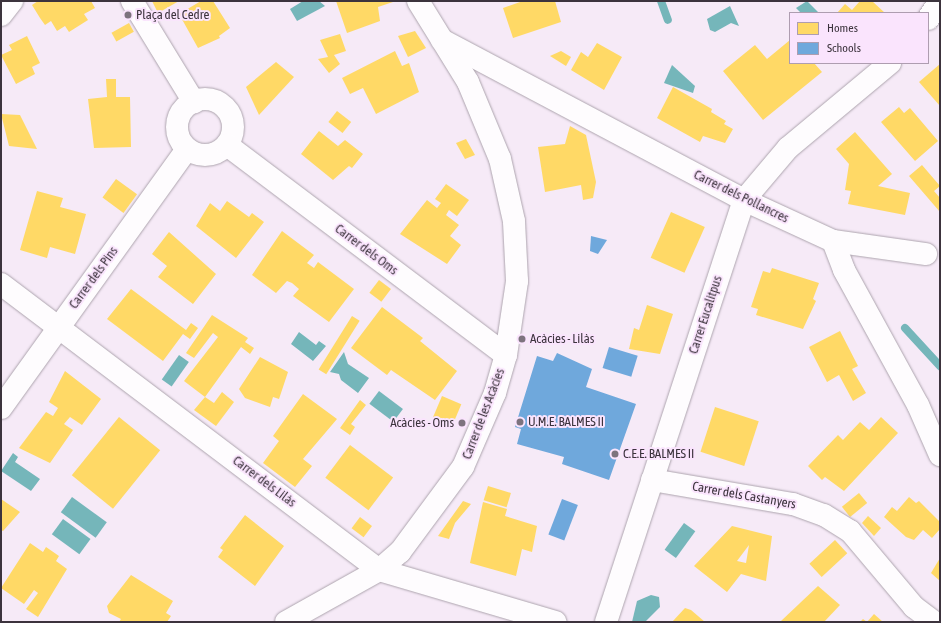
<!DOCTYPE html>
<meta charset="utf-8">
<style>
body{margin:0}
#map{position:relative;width:941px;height:623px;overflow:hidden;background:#f6eaf7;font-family:"Asap Condensed",sans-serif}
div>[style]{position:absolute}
.water>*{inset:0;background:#75b6ba;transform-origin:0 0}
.homes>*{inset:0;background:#ffd966;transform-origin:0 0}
.schools>*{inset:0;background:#6fa8dc;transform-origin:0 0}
.stream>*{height:8px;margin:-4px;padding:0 4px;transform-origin:4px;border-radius:4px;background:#75b6ba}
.roads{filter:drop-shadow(0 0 1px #ada4ae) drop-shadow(0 0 1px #ada4ae)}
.street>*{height:22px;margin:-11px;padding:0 11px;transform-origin:11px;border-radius:11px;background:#fefcfe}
.street>.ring{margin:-11px;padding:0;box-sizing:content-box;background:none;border:22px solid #fefcfe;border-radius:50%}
.dots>*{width:11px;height:11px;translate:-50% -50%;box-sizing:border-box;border:2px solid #fae4fd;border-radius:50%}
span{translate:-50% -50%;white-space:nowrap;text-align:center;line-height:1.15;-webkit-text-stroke:4px #fae4fd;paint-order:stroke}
.poi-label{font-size:13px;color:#3c333d}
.left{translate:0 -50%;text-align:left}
.right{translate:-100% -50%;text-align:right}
.street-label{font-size:13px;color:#3c333d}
.frame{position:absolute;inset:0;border:2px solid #3c333d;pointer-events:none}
.legend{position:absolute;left:789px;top:12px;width:140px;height:52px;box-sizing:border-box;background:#fae4fd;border:1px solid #ae9db0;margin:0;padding:5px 7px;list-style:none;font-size:12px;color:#3c333d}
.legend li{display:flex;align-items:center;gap:8px;height:20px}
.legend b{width:20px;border:1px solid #ae9db0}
</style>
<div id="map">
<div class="water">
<div style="clip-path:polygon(303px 1px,319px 1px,325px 6px,297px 21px,290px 9px)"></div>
<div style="clip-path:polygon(807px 1px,819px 13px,801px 13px,796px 8px)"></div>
<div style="clip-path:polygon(730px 6px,739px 26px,731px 23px,715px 32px,710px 30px,707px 19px)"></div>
<div style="clip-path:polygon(672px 65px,695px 86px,693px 93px,664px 83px)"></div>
<div style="clip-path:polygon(299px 332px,316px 345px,319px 341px,326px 346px,313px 361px,291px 344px)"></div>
<div style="clip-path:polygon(344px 352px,348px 364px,369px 378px,358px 393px,341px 380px,339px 374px,330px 372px)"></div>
<div style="left:179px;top:355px;width:12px;height:30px;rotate:35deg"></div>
<div style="left:379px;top:391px;width:30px;height:16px;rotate:37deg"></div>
<div style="clip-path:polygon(13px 453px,18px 457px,15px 462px,40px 479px,31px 491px,1px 471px)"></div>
<div style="left:72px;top:497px;width:43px;height:19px;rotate:36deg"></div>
<div style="left:63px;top:519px;width:34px;height:19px;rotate:36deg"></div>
<div style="left:684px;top:523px;width:14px;height:33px;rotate:36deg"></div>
<div style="clip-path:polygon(651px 595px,659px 597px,660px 607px,645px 622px,632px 622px,637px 601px)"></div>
</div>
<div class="homes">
<div style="clip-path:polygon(38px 1px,91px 1px,95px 8px,84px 14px,88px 20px,69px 32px,65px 26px,57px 31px,51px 21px,45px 25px,40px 18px,32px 5px)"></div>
<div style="clip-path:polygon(152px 1px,179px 1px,158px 13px)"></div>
<div style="clip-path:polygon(201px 1px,213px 1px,230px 28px,219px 36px,220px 38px,198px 48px,179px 14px)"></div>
<div style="clip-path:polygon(336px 1px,396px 1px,378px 7px,380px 21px,347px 33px)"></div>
<div style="clip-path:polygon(523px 1px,555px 1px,561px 22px,513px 38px,503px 8px)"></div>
<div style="clip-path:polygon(860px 1px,872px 1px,885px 13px,837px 13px,845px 4px,852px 10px)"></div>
<div style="left:129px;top:23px;width:10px;height:20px;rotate:61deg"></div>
<div style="clip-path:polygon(415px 31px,426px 48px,408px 57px,398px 36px)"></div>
<div style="clip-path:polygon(340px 34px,346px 51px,334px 55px,340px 64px,329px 73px,318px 59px,328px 57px,320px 40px)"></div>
<div style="clip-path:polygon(27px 36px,40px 63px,32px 67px,35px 74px,16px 84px,1px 55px,12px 50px,9px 45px)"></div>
<div style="clip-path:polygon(790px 40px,790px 63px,814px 63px,822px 72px,763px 120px,723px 71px,755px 45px,767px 59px)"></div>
<div style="clip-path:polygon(597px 43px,622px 57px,604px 90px,571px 70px,581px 52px,588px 57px)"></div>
<div style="clip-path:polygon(395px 51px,402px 66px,409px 63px,419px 92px,376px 114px,363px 88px,350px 94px,342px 78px)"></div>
<div style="clip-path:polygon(561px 51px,571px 57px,566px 66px,550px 56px)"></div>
<div style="clip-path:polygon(276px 62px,294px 77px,259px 115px,246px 87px)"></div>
<div style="clip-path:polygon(940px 64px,940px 106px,919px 82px)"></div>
<div style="clip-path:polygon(106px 79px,116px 79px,116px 97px,130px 97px,131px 147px,94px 148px,88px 99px,107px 97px)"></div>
<div style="clip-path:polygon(673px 87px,712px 109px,711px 112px,726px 121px,724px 124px,733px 129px,725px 143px,703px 136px,700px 142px,657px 118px)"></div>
<div style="clip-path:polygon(899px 107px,904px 113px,910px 108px,938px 141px,915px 161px,881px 122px)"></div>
<div style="left:337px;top:111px;width:18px;height:14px;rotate:38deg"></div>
<div style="clip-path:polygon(1px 114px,20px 115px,37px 149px,9px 146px)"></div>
<div style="clip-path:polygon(570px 126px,586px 135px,596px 182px,593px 198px,583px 200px,581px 185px,545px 192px,538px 147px,565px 144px)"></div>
<div style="clip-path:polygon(319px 131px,338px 146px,345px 140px,363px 154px,352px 168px,349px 166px,333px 180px,301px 154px)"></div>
<div style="clip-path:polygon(855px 132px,892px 174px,878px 186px,910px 193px,905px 215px,848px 204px,851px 191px,845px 190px,849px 164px,836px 149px)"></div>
<div style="clip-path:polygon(466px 139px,475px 155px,465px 159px,456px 143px)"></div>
<div style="clip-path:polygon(922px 165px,940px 186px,934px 191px,940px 198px,940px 212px,909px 176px)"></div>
<div style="left:116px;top:179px;width:26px;height:23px;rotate:36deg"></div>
<div style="clip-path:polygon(446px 184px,469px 200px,457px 216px,449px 210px,446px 215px,459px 225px,450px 236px,461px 245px,447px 264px,400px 234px,427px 200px,437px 208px,441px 203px,435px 199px)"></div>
<div style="clip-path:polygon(37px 191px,63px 198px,60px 207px,86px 214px,75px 254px,50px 247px,47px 258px,20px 250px)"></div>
<div style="clip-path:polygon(227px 201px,249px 217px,252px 213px,264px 222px,236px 258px,196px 226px,210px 203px,220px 211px)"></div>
<div style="left:671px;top:212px;width:37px;height:50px;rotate:24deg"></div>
<div style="clip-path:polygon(282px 231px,314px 255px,307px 263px,314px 268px,318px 262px,354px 289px,329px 322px,293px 296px,299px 289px,292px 283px,287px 281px,276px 293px,252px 275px)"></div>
<div style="clip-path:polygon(169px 232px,216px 274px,193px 304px,158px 277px,167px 266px,152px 254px)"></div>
<div style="clip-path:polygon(772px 268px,819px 283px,813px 299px,816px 301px,803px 329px,756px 315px,758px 309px,751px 307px,763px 271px,770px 273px)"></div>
<div style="left:379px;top:280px;width:15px;height:16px;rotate:37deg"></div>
<div style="clip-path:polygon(131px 289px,186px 330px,191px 323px,198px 328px,190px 339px,183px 334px,163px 361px,107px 319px)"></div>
<div style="clip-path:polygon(647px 305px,673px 314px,660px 354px,629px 349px,634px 328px,639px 330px)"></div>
<div style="clip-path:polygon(382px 307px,423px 338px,420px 341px,457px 371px,435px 400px,391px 370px,387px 375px,351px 348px)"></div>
<div style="clip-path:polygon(212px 315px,248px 338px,245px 342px,254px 348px,250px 354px,241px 347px,205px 397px,214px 403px,222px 392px,234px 402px,216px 426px,194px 410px,205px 397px,184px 381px,218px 337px,213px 333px,194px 358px,186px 353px)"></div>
<div style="left:352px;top:316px;width:9px;height:63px;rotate:32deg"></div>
<div style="clip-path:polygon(840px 331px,858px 366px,852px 369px,866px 393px,853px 401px,839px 375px,827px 382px,809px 347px)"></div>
<div style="clip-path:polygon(260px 357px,288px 372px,279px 399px,273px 397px,270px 407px,245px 398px,239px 389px)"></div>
<div style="clip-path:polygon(65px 371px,101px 399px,82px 425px,70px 417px,64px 424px,73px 430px,50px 463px,19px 448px,46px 412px,53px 416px,58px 408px,49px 402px)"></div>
<div style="clip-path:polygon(303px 394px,337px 419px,303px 459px,312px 466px,295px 487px,263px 463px,279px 441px,273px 436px)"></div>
<div style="left:442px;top:396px;width:21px;height:23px;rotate:23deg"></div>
<div style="clip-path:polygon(360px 400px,366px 405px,351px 424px,355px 427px,350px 435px,340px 428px)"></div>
<div style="left:715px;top:407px;width:46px;height:47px;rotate:18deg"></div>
<div style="left:119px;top:417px;width:53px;height:75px;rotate:39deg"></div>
<div style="clip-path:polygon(881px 417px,898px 433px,844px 491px,825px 477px,822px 480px,808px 466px,838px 435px,843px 440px,860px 422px,869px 430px)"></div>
<div style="left:350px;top:445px;width:54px;height:41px;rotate:37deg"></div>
<div style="left:488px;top:486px;width:24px;height:15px;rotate:17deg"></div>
<div style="left:859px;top:493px;width:13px;height:22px;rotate:51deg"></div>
<div style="clip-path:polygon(909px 497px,916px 503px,919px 501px,940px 522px,940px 529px,932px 538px,923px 530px,914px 540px,906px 537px,884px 517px,892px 507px,897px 511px)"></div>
<div style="clip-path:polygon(1px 499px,20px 512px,3px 531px,1px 530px)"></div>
<div style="clip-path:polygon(463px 501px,471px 504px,455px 523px,449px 539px,438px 536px)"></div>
<div style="clip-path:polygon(483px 502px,507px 509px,505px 516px,537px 526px,532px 552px,522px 549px,516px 576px,470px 563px)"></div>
<div style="clip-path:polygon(245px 515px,284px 546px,255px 586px,218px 557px,223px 550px,220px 548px)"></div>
<div style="clip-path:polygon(868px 516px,881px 528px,874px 536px,862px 523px)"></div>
<div style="left:360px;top:517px;width:15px;height:14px;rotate:37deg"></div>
<div style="clip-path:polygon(evenodd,732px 526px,772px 536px,766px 581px,741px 574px,727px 592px,694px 566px,732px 526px,749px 545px,746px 563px,737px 561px,749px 545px)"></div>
<div style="left:835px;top:540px;width:18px;height:35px;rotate:47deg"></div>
<div style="clip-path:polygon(30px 543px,43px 552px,46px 547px,59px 556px,56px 561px,67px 569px,38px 617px,26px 609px,38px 593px,34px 590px,24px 604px,1px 588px)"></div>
<div style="clip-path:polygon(940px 558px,940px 581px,931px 573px)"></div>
<div style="clip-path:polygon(131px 575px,173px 601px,166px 613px,171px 616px,167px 622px,119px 622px,121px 619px,109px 613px,107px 606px)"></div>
<div style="clip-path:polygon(818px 586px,840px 605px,824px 622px,781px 621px)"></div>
<div style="clip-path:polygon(685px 608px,691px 610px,705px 622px,672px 622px)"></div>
<div style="clip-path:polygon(874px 614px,883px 622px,860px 622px,863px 619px,867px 622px)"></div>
</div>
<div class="schools">
<div style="clip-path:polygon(591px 236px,607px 240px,598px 254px,590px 251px)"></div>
<div style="left:609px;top:347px;width:30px;height:22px;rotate:17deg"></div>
<div style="clip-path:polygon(557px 353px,592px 369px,586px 387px,636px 404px,609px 480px,562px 464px,564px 457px,517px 444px,521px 429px,515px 427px,537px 356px,553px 361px)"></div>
<div style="left:562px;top:499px;width:17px;height:38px;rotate:21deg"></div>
</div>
<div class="stream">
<div style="left:661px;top:1px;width:20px;rotate:70deg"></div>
<div style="left:905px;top:328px;width:52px;rotate:47.4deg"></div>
</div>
<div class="roads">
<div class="street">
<div style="left:132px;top:1px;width:119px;rotate:58.5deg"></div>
<div style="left:1px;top:15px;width:18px;rotate:-52deg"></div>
<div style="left:928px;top:19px;width:22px;rotate:-56deg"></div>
<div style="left:442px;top:40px;width:342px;rotate:27.9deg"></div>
<div style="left:744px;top:200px;width:98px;rotate:24.7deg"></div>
<div style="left:833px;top:241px;width:31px;rotate:69deg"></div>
<div style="left:844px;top:270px;width:154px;rotate:61.3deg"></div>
<div style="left:918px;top:405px;width:55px;rotate:66.3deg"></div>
<div class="ring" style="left:177px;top:99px;width:34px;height:34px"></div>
<div style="left:227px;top:145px;width:349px;rotate:37deg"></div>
<div style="left:833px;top:241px;width:94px;rotate:8deg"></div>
<div style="left:1px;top:284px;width:474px;rotate:37.1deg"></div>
<div style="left:379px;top:570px;width:184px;rotate:16.4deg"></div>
<div style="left:1px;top:408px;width:319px;rotate:-54.3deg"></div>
<div style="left:652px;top:480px;width:143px;rotate:9.7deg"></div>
<div style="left:793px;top:504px;width:33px;rotate:20deg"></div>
<div style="left:824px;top:515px;width:31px;rotate:32deg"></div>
<div style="left:850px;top:531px;width:99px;rotate:49.9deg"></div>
<div style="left:914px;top:607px;width:25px;rotate:37deg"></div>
<div style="left:286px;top:622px;width:107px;rotate:-29.2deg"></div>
<div style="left:379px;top:570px;width:28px;rotate:-41deg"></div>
<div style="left:400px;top:552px;width:106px;rotate:-53.5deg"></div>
<div style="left:463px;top:467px;width:81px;rotate:-66.6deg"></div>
<div style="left:495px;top:393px;width:40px;rotate:-74deg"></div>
<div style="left:506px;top:355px;width:75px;rotate:-81.5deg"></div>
<div style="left:517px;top:281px;width:60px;rotate:-92.9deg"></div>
<div style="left:514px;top:221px;width:64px;rotate:-102.7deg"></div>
<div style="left:500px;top:159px;width:83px;rotate:-112.6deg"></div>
<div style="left:468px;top:82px;width:95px;rotate:-121.7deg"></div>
<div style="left:606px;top:622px;width:444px;rotate:-71.9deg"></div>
<div style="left:744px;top:200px;width:68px;rotate:-49.8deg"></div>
<div style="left:788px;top:148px;width:133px;rotate:-39.8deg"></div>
</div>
</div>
<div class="dots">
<div style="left:128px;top:15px;background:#7d737e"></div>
<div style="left:522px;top:339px;background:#7d737e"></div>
<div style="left:520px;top:422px;background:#7d737e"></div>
<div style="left:462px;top:423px;background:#7d737e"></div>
<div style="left:615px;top:454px;background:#7d737e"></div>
</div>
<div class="poi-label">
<span class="left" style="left:136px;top:15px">Plaça del Cedre</span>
<span class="left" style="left:530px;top:339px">Acàcies - Lilàs</span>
<span class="left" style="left:528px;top:422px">U.M.E. BALMES II</span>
<span class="right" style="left:454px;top:423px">Acàcies - Oms</span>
<span class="left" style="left:623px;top:454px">C.E.E. BALMES II</span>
</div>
<div class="street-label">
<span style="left:741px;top:197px;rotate:26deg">Carrer dels Pollancres</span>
<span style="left:366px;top:250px;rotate:37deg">Carrer dels Oms</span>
<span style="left:94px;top:278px;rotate:-54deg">Carrer dels Pins</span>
<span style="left:706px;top:315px;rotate:-72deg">Carrer Eucalitpus</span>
<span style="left:484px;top:414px;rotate:-69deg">Carrer de les Acàcies</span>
<span style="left:264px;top:482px;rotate:37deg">Carrer dels Lilàs</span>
<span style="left:744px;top:496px;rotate:10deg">Carrer dels Castanyers</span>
</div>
<div class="frame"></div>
<ul class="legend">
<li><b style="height:11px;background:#ffd966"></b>Homes</li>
<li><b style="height:11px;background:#6fa8dc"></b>Schools</li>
</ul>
</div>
